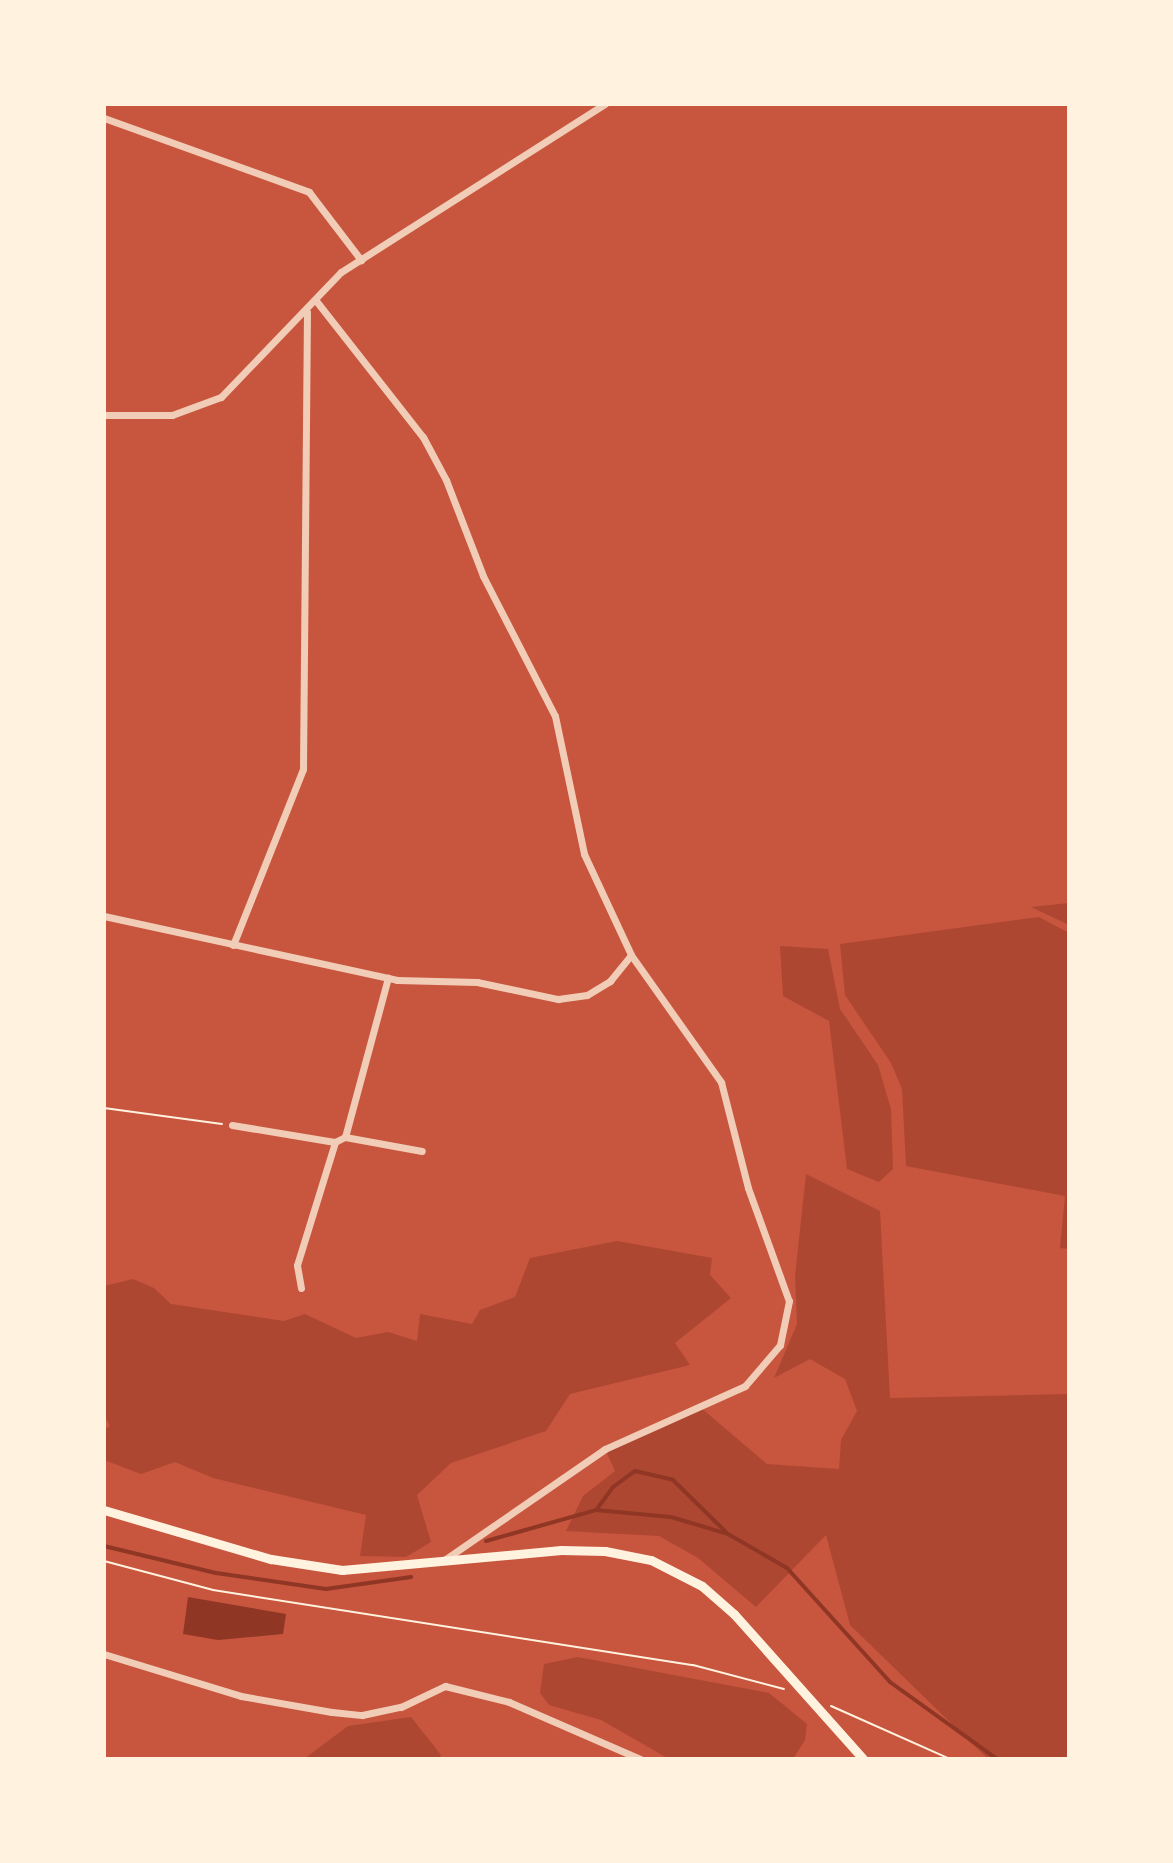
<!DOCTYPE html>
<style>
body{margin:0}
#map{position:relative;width:1173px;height:1863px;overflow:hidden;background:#c8553d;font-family:"Nunito Sans",sans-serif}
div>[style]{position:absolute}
.green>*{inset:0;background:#ae4732}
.water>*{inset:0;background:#8f3625}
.stream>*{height:4px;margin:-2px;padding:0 2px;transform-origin:2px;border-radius:2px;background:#8f3625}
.path>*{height:2px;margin:-1px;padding:0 1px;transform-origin:1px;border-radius:1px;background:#fff3e0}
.minor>*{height:7px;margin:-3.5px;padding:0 3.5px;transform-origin:3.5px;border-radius:3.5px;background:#f1ccb7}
.secondary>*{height:9px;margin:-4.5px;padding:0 4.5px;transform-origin:4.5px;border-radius:4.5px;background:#fff3e0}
span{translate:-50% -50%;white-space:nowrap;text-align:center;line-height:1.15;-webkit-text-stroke:8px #fff3e0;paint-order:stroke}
.frame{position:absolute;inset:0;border:106px solid #fff3e0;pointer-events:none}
</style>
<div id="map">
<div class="green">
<div style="clip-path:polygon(1069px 903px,1069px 925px,1031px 907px)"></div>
<div style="clip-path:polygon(1039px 917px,1069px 933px,1069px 1249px,1060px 1248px,1065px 1196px,906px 1166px,902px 1089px,891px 1063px,845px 995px,840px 944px)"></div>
<div style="clip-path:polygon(780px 946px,828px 949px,840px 1009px,878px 1065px,891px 1109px,893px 1169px,879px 1182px,847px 1169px,829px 1021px,783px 996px)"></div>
<div style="clip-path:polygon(806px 1174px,880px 1211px,890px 1398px,1069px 1394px,1069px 1759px,988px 1759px,850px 1625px,826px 1535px,756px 1607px,698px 1558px,659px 1536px,566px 1531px,583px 1496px,615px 1471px,605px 1449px,700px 1407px,767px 1464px,839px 1469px,841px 1440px,857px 1411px,845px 1379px,810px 1359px,774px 1378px,797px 1324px,795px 1276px)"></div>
<div style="clip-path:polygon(617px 1241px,712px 1258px,710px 1275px,731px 1298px,675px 1343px,690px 1365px,570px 1394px,546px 1431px,451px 1463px,417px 1495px,431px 1542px,406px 1557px,360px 1556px,366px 1515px,213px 1478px,175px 1462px,141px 1474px,104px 1460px,104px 1430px,110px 1426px,104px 1415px,104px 1286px,133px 1279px,154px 1288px,171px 1304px,284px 1321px,305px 1314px,356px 1338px,388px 1332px,417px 1341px,420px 1314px,472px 1324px,480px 1310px,515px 1297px,530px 1258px)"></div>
<div style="clip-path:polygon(578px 1657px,769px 1693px,807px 1724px,805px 1740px,793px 1759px,669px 1759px,601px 1720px,549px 1705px,540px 1693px,544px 1664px)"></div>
<div style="clip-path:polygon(411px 1717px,441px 1755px,439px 1759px,304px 1759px,348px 1726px)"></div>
</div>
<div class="water">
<div style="clip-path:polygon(188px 1597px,286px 1614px,283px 1634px,218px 1640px,183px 1634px)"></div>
</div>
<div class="stream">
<div style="left:597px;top:1509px;width:27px;rotate:-54deg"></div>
<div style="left:613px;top:1487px;width:27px;rotate:-36deg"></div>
<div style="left:635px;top:1471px;width:39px;rotate:13deg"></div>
<div style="left:673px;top:1480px;width:74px;rotate:44.5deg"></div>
<div style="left:486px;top:1541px;width:114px;rotate:-15.7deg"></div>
<div style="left:596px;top:1510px;width:75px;rotate:5.3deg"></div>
<div style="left:671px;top:1517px;width:59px;rotate:16.6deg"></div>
<div style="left:728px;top:1534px;width:68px;rotate:30deg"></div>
<div style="left:787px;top:1568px;width:154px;rotate:47.9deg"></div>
<div style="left:890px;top:1682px;width:132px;rotate:35.7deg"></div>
<div style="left:104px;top:1546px;width:115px;rotate:13.6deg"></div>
<div style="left:216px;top:1573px;width:111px;rotate:8.3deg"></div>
<div style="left:326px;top:1589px;width:86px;rotate:-8deg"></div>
</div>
<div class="path">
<div style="left:104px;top:1108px;width:119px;rotate:7.7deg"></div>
<div style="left:104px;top:1561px;width:113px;rotate:14.9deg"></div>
<div style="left:213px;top:1590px;width:486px;rotate:8.9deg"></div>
<div style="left:693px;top:1665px;width:94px;rotate:14.8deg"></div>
<div style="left:831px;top:1706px;width:130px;rotate:24deg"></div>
</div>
<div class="minor">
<div style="left:104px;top:118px;width:218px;rotate:19.8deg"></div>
<div style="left:309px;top:192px;width:86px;rotate:52.6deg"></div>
<div style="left:317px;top:302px;width:172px;rotate:51.9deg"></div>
<div style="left:423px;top:437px;width:49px;rotate:61.9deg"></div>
<div style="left:446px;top:480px;width:103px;rotate:68.9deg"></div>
<div style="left:483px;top:576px;width:157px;rotate:62.8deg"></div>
<div style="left:555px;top:716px;width:141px;rotate:78.1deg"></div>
<div style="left:584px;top:854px;width:111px;rotate:65deg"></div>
<div style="left:631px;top:955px;width:156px;rotate:54.7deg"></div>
<div style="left:721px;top:1082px;width:109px;rotate:75.7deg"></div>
<div style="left:748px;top:1188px;width:120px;rotate:70.1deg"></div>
<div style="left:789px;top:1301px;width:45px;rotate:101.6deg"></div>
<div style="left:780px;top:1345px;width:54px;rotate:130.5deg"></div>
<div style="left:745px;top:1386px;width:154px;rotate:155.8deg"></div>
<div style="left:605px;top:1449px;width:196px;rotate:145.4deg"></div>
<div style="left:104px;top:415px;width:68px"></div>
<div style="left:172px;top:415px;width:52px;rotate:-20.2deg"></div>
<div style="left:221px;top:397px;width:173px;rotate:-46.2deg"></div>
<div style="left:341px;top:272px;width:313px;rotate:-32.5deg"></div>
<div style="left:104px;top:916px;width:300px;rotate:12.3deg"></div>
<div style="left:397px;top:980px;width:80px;rotate:1.4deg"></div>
<div style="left:477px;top:982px;width:83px;rotate:11.9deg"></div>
<div style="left:558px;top:999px;width:29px;rotate:-8deg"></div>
<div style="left:587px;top:995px;width:27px;rotate:-31deg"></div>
<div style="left:610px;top:981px;width:33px;rotate:-51deg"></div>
<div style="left:233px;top:945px;width:189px;rotate:-68.3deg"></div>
<div style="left:303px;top:769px;width:457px;rotate:-89.5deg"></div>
<div style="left:232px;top:1125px;width:104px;rotate:9.4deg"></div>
<div style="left:345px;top:1137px;width:78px;rotate:10.3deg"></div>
<div style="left:335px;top:1142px;width:11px;rotate:-27deg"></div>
<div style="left:345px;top:1137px;width:165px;rotate:-74.9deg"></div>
<div style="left:301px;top:1288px;width:23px;rotate:-100deg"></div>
<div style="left:297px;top:1265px;width:129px;rotate:-72.8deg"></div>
<div style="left:104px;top:1654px;width:143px;rotate:17deg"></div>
<div style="left:241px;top:1696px;width:92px;rotate:10deg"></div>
<div style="left:332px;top:1712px;width:30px;rotate:6deg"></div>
<div style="left:362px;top:1715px;width:40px;rotate:-12deg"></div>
<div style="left:401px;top:1707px;width:49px;rotate:-25.5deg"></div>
<div style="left:445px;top:1686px;width:66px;rotate:14deg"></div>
<div style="left:509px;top:1702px;width:143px;rotate:23.5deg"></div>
</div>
<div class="secondary">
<div style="left:104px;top:1510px;width:174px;rotate:16.4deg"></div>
<div style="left:271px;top:1559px;width:72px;rotate:8.8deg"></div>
<div style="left:342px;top:1570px;width:220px;rotate:-5.2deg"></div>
<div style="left:561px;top:1550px;width:44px;rotate:1.3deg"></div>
<div style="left:605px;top:1551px;width:47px;rotate:11.1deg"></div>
<div style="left:651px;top:1560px;width:57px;rotate:27deg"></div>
<div style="left:702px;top:1586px;width:43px;rotate:41.2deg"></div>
<div style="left:734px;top:1614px;width:194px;rotate:48.3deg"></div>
</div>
<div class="frame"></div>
</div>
